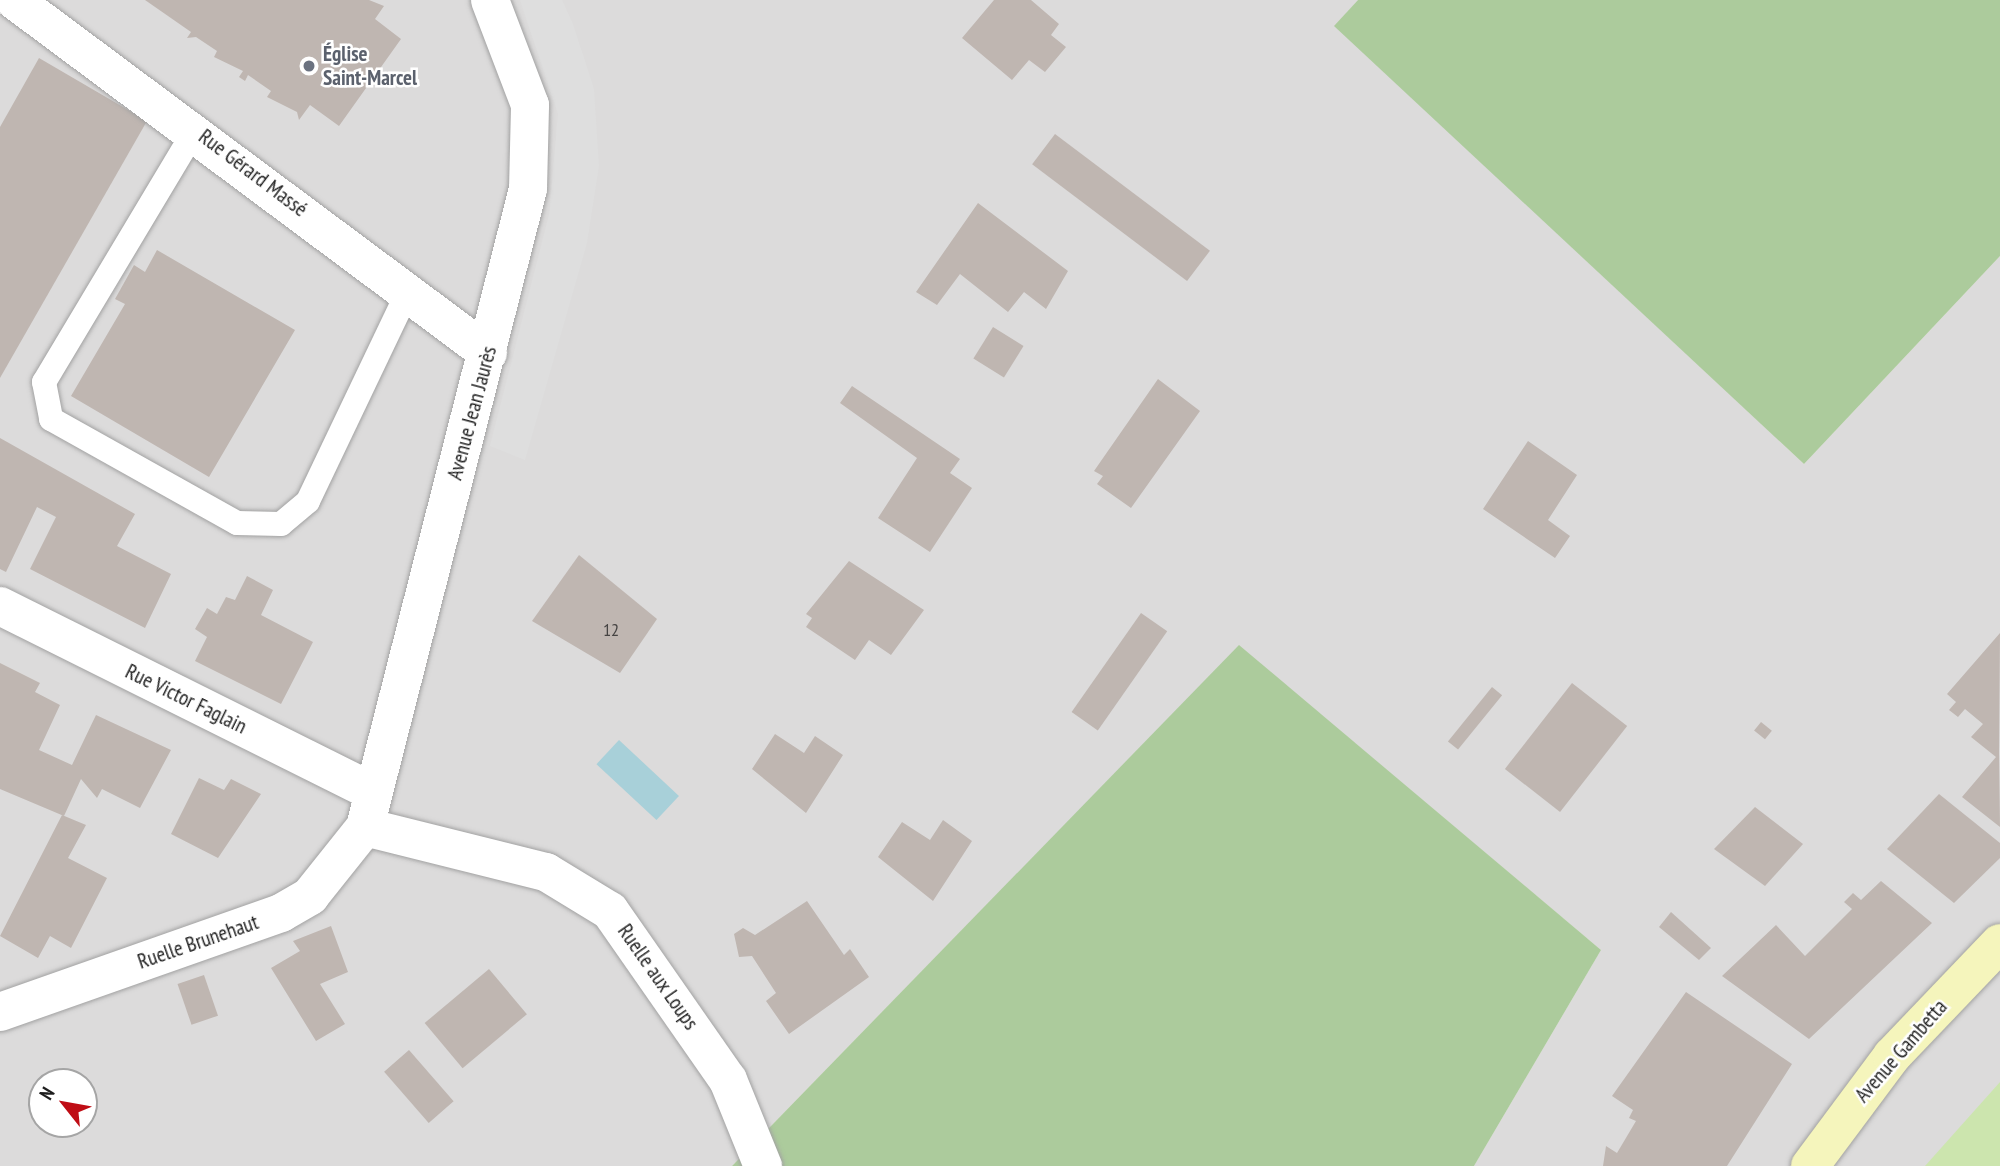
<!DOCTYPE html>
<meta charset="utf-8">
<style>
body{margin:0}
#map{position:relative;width:2000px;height:1166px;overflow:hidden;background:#eeebe5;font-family:"PT Sans Narrow",sans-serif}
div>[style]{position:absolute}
.residential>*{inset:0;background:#dcdbdb}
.grass>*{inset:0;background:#cce5ae}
.forest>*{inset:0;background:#accb9c}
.parking>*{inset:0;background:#dedede}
.water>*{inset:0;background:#a8d0d9;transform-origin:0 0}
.building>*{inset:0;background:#bfb6b1;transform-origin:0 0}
.roads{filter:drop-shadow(0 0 2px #a2a2a2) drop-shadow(0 0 2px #a2a2a2)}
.lane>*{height:24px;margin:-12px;padding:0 12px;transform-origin:12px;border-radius:12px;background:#fff}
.street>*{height:38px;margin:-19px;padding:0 19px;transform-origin:19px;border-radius:19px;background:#fff}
.secondary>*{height:38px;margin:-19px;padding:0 19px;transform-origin:19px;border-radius:19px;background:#f5f5bc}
.dots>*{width:19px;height:19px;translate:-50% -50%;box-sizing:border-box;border:4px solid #fff;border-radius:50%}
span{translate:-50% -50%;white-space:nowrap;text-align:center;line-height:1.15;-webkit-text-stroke:5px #fff;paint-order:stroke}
.number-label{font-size:18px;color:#464443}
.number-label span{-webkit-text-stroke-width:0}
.worship-label{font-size:21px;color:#5b616d;font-weight:700}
.left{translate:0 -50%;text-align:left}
.street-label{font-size:21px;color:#1e1e1e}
.north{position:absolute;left:28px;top:1068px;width:70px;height:70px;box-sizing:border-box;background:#fff;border:2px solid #a5a5a5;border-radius:50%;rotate:301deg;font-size:19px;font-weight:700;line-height:28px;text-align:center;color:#1e1e1e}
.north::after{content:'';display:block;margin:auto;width:24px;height:32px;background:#bf0d15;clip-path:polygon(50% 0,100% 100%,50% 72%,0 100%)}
</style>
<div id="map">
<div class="residential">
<div style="clip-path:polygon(evenodd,0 0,1358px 0,1335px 26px,1804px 464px,2000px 256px,2000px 1166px,1474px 1166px,1601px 950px,1239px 646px,732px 1166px,0 1166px,0 0,42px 1082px,84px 1082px,84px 1124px,42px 1124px,42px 1082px)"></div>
</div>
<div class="grass">
<div style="clip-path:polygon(2000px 1082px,2000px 1166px,1925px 1166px)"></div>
</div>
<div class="forest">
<div style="clip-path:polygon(1358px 0,2000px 0,2000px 256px,1804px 464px,1334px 26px)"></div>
<div style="clip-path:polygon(1239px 645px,1601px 950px,1474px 1166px,732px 1166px)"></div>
</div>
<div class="parking">
<div style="clip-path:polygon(520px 0,562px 0,573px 24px,594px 89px,599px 166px,587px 243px,525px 460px,490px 446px,549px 215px,558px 114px)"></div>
</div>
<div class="water">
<div style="left:619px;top:740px;width:82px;height:33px;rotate:43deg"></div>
</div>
<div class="building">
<div style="clip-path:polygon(145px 0,369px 0,384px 6px,375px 19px,401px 39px,339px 126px,310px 105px,299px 120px,297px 112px,267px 97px,271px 91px,248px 75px,245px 81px,239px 77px,243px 71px,214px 57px,217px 51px,196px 37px,187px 38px,191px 32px)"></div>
<div style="clip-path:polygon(994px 0,1031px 0,1059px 24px,1051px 35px,1066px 47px,1045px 72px,1029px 60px,1012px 80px,962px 38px)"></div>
<div style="clip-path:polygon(39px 58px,147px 121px,0 378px,0 127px)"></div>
<div style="left:1055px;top:134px;width:194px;height:38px;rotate:37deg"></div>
<div style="clip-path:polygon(978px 203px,1068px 271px,1046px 309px,1024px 292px,1008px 312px,960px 274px,937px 305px,916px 292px)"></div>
<div style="clip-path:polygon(157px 250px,295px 330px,209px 477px,71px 396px,125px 304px,115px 299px,134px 265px,145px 272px)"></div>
<div style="left:993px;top:327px;width:36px;height:37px;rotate:32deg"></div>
<div style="clip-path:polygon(1158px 379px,1200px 411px,1131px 508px,1097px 484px,1103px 476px,1094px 471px)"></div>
<div style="clip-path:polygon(852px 386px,960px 459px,950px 473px,972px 488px,930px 552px,878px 518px,917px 458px,840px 403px)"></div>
<div style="clip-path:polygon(0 438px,135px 514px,117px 546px,171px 574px,145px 628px,30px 569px,56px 517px,37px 507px,6px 572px,0 569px)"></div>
<div style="clip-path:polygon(1528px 441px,1577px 475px,1548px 520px,1570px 536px,1555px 558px,1483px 509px)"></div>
<div style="clip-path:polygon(579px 555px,657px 619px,620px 673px,532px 621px)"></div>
<div style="clip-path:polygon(849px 561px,924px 610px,891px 655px,869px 640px,855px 660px,806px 627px,812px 618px,806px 614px)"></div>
<div style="clip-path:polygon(247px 576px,273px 590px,261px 615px,313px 642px,281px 704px,195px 661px,207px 637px,195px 629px,207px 608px,217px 614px,226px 597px,235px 600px)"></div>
<div style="left:1141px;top:613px;width:32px;height:121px;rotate:35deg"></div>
<div style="clip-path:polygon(2000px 633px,1999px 752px,2000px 827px,1962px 797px,1996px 757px,1971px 737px,1983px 724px,1965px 709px,1958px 717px,1949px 710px,1956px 702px,1947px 694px)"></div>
<div style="clip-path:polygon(0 663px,40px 683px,35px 692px,60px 705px,39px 750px,72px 765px,96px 715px,171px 750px,140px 808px,102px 789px,97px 798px,81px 779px,64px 816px,0 789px)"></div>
<div style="left:1572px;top:683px;width:70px;height:109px;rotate:38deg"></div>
<div style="left:1492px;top:687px;width:13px;height:70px;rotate:39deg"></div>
<div style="left:1761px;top:722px;width:14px;height:11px;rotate:39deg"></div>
<div style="clip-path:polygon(775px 734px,804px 753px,815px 736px,843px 755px,806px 813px,752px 769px)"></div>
<div style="clip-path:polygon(199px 778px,224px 790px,231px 779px,261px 794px,218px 858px,171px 834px)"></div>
<div style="clip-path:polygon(1939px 794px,2000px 843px,2000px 858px,1954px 903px,1887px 849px)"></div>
<div style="clip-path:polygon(1755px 807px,1803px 844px,1765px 886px,1714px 849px)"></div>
<div style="clip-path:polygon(62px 815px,86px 825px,68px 858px,107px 878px,71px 948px,50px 936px,38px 958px,0 936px)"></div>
<div style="clip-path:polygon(943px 820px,972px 841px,933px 901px,878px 857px,902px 822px,930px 840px)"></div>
<div style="clip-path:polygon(1881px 881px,1932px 923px,1809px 1039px,1722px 976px,1776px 925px,1805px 956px,1852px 909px,1844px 902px,1853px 893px,1861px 900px)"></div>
<div style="clip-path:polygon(807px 901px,844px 955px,850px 949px,869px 977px,789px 1034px,766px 1001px,776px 993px,752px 956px,739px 957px,734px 934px,743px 928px,755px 935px)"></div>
<div style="clip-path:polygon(1671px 912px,1711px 948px,1699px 960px,1659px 927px)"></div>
<div style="clip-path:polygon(331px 926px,348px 972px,320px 984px,345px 1024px,316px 1041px,271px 968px,300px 951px,293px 941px)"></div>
<div style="left:489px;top:969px;width:59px;height:84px;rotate:50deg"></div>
<div style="left:204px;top:975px;width:43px;height:28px;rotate:71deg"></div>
<div style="clip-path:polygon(1686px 992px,1792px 1064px,1727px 1166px,1603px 1166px,1606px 1146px,1617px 1153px,1636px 1121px,1629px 1118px,1633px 1110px,1612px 1096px)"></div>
<div style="left:409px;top:1050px;width:68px;height:33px;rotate:49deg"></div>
</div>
<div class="roads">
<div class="lane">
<div style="left:195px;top:130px;width:294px;rotate:120.9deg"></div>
<div style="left:44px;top:382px;width:38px;rotate:79deg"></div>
<div style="left:51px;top:419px;width:213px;rotate:29.2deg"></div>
<div style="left:237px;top:523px;width:44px;rotate:1.3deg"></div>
<div style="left:281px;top:524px;width:35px;rotate:-40deg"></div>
<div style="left:308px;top:501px;width:235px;rotate:-64.5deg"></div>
</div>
<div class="street">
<div style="left:14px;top:0;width:591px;rotate:36.68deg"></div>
<div style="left:0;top:606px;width:417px;rotate:26.5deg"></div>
<div style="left:365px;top:827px;width:187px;rotate:14deg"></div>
<div style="left:546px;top:872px;width:75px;rotate:31.4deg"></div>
<div style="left:610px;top:911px;width:206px;rotate:55.1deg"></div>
<div style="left:728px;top:1080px;width:93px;rotate:67.9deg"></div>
<div style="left:0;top:1012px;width:298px;rotate:-19.4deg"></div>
<div style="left:281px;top:913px;width:34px;rotate:-30deg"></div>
<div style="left:310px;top:896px;width:88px;rotate:-51.4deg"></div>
<div style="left:365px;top:827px;width:658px;rotate:-75.67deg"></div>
<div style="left:528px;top:189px;width:84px;rotate:-88.6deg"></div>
<div style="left:530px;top:105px;width:112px;rotate:-110.9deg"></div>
</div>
<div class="secondary">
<div style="left:1810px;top:1166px;width:137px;rotate:-53.3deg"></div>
<div style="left:1892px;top:1056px;width:156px;rotate:-46.3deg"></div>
</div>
</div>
<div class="dots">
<div style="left:309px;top:66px;background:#6b7280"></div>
</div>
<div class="number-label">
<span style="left:611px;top:630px">12</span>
</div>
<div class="worship-label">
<span class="left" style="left:323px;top:66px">Église<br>Saint-Marcel</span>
</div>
<div class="street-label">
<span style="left:253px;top:173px;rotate:37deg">Rue Gérard Massé</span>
<span style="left:472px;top:413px;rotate:-75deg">Avenue Jean Jaurès</span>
<span style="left:186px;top:699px;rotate:26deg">Rue Victor Faglain</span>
<span style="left:198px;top:942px;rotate:-19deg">Ruelle Brunehaut</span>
<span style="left:658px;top:977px;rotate:55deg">Ruelle aux Loups</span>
<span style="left:1901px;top:1051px;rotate:-49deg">Avenue Gambetta</span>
</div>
<div class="north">N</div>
</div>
